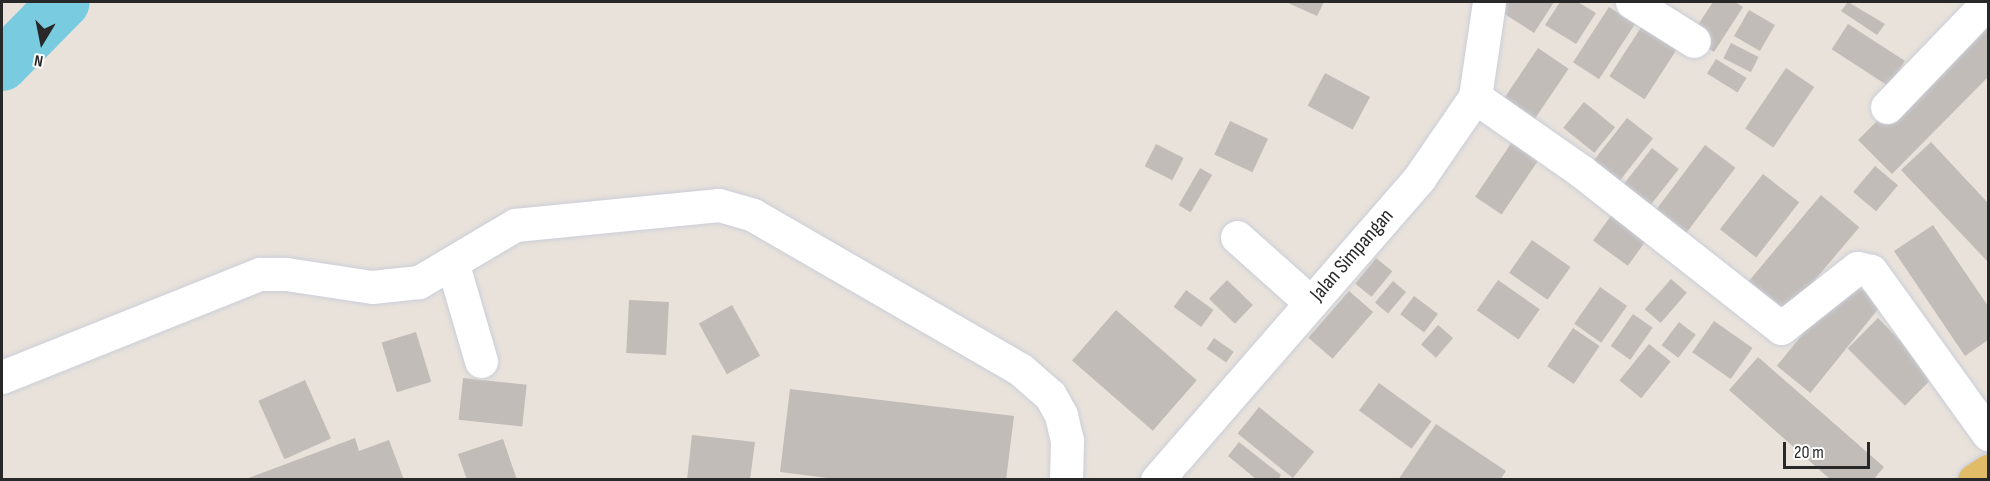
<!DOCTYPE html>
<style>
body{margin:0}
#map{position:relative;width:1990px;height:481px;overflow:hidden;background:#e9e2db;font-family:"Sofia Sans Condensed",sans-serif}
div>[style]{position:absolute}
.river>*{height:52px;margin:-26px;padding:0 26px;transform-origin:26px;border-radius:26px;background:#79cce0}
.building>*{inset:0;background:#c1bcb8;transform-origin:0 0}
.roads{filter:drop-shadow(0 0 2px #caced8) drop-shadow(0 0 2px #caced8)}
.minor>*{height:33px;margin:-16.5px;padding:0 16.5px;transform-origin:16.5px;border-radius:16.5px;background:#fff}
.major>*{height:33px;margin:-16.5px;padding:0 16.5px;transform-origin:16.5px;border-radius:16.5px;background:#e0bc69}
span{translate:-50% -50%;white-space:nowrap;text-align:center;line-height:1.15;-webkit-text-stroke:5px #fff;paint-order:stroke}
.street-label{font-size:21px;color:#282828}
.frame{position:absolute;inset:0;border:3px solid #282828;pointer-events:none}
.north{position:absolute;left:12px;top:12px;width:60px;height:60px;-webkit-text-stroke:4px #fff;paint-order:stroke;rotate:190deg;font-size:16px;font-weight:700;line-height:24px;text-align:center;color:#282828}
.north::after{content:'';display:block;margin:auto;width:21px;height:27px;background:#282828;clip-path:polygon(50% 0,100% 100%,50% 72%,0 100%)}
.scale{position:absolute;left:1783px;top:442px;width:87px;height:27px;box-sizing:border-box;border:3px solid #282828;border-top:0;padding-left:8px;font-size:18px;line-height:21px;white-space:nowrap;color:#282828;-webkit-text-stroke:4px #fff;paint-order:stroke}
</style>
<div id="map">
<div class="river">
<div style="left:2px;top:65px;width:88px;rotate:-45.5deg"></div>
</div>
<div class="building">
<div style="clip-path:polygon(1286px 2px,1324px 2px,1317px 16px)"></div>
<div style="clip-path:polygon(1506px 2px,1554px 2px,1534px 33px,1500px 11px)"></div>
<div style="clip-path:polygon(1560px 2px,1578px 2px,1596px 13px,1576px 44px,1545px 25px)"></div>
<div style="clip-path:polygon(1713px 2px,1735px 2px,1743px 7px,1714px 52px,1690px 37px)"></div>
<div style="clip-path:polygon(1848px 2px,1885px 24px,1877px 35px,1841px 11px)"></div>
<div style="left:1609px;top:7px;width:31px;height:66px;rotate:33deg"></div>
<div style="left:1749px;top:10px;width:30px;height:30px;rotate:30deg"></div>
<div style="clip-path:polygon(1987px 11px,1988px 77px,1892px 174px,1858px 140px)"></div>
<div style="left:1848px;top:24px;width:68px;height:30px;rotate:33deg"></div>
<div style="left:1642px;top:26px;width:42px;height:60px;rotate:33deg"></div>
<div style="left:1731px;top:43px;width:31px;height:17px;rotate:27deg"></div>
<div style="left:1538px;top:48px;width:37px;height:65px;rotate:34deg"></div>
<div style="left:1716px;top:59px;width:36px;height:17px;rotate:32deg"></div>
<div style="left:1786px;top:68px;width:34px;height:73px;rotate:34deg"></div>
<div style="left:1325px;top:73px;width:51px;height:37px;rotate:28deg"></div>
<div style="left:1584px;top:102px;width:40px;height:33px;rotate:39deg"></div>
<div style="left:1627px;top:118px;width:33px;height:60px;rotate:38deg"></div>
<div style="left:1230px;top:121px;width:42px;height:37px;rotate:25deg"></div>
<div style="left:1512px;top:142px;width:32px;height:66px;rotate:34deg"></div>
<div style="clip-path:polygon(1931px 142px,1988px 203px,1988px 262px,1901px 170px)"></div>
<div style="left:1156px;top:144px;width:31px;height:25px;rotate:27deg"></div>
<div style="left:1705px;top:145px;width:38px;height:95px;rotate:37deg"></div>
<div style="left:1652px;top:148px;width:34px;height:57px;rotate:38deg"></div>
<div style="left:1875px;top:166px;width:30px;height:34px;rotate:40deg"></div>
<div style="left:1200px;top:168px;width:14px;height:43px;rotate:30deg"></div>
<div style="left:1763px;top:174px;width:46px;height:70px;rotate:38deg"></div>
<div style="left:1821px;top:195px;width:50px;height:118px;rotate:40deg"></div>
<div style="left:1613px;top:213px;width:43px;height:34px;rotate:36deg"></div>
<div style="clip-path:polygon(1933px 225px,1988px 306px,1988px 340px,1965px 356px,1894px 251px)"></div>
<div style="left:1532px;top:240px;width:47px;height:40px;rotate:35deg"></div>
<div style="left:1376px;top:258px;width:21px;height:33px;rotate:39deg"></div>
<div style="left:1848px;top:278px;width:43px;height:113px;rotate:39deg"></div>
<div style="left:1671px;top:279px;width:21px;height:40px;rotate:41deg"></div>
<div style="left:1227px;top:280px;width:36px;height:26px;rotate:44deg"></div>
<div style="left:1498px;top:280px;width:51px;height:37px;rotate:35deg"></div>
<div style="left:1393px;top:281px;width:17px;height:28px;rotate:40deg"></div>
<div style="left:1600px;top:287px;width:33px;height:45px;rotate:35deg"></div>
<div style="left:1186px;top:290px;width:34px;height:21px;rotate:36deg"></div>
<div style="left:1349px;top:291px;width:32px;height:62px;rotate:41deg"></div>
<div style="left:1414px;top:296px;width:30px;height:23px;rotate:37deg"></div>
<div style="left:629px;top:300px;width:40px;height:53px;rotate:3deg"></div>
<div style="left:732px;top:305px;width:58px;height:38px;rotate:61deg"></div>
<div style="left:1116px;top:310px;width:107px;height:67px;rotate:41deg"></div>
<div style="left:1633px;top:314px;width:24px;height:39px;rotate:35deg"></div>
<div style="left:1878px;top:318px;width:81px;height:43px;rotate:45deg"></div>
<div style="left:1714px;top:321px;width:47px;height:38px;rotate:35deg"></div>
<div style="left:1679px;top:322px;width:21px;height:29px;rotate:37deg"></div>
<div style="left:1438px;top:325px;width:20px;height:26px;rotate:41deg"></div>
<div style="left:1573px;top:328px;width:32px;height:46px;rotate:34deg"></div>
<div style="left:416px;top:332px;width:52px;height:36px;rotate:73deg"></div>
<div style="left:1214px;top:338px;width:24px;height:13px;rotate:35deg"></div>
<div style="left:1649px;top:344px;width:28px;height:47px;rotate:39deg"></div>
<div style="clip-path:polygon(1758px 357px,1884px 467px,1873px 480px,1831px 480px,1729px 390px)"></div>
<div style="left:463px;top:378px;width:64px;height:42px;rotate:6deg"></div>
<div style="left:305px;top:380px;width:64px;height:51px;rotate:66deg"></div>
<div style="left:1379px;top:383px;width:65px;height:34px;rotate:36deg"></div>
<div style="clip-path:polygon(790px 389px,1014px 416px,1006px 480px,843px 480px,780px 472px)"></div>
<div style="left:1259px;top:407px;width:71px;height:34px;rotate:39deg"></div>
<div style="clip-path:polygon(1436px 424px,1506px 471px,1500px 480px,1398px 480px)"></div>
<div style="clip-path:polygon(692px 435px,755px 442px,750px 480px,687px 480px)"></div>
<div style="clip-path:polygon(355px 438px,359px 451px,389px 440px,404px 480px,243px 480px)"></div>
<div style="clip-path:polygon(503px 439px,517px 480px,467px 480px,458px 454px)"></div>
<div style="clip-path:polygon(1239px 442px,1281px 475px,1278px 480px,1257px 480px,1228px 456px)"></div>
</div>
<div class="roads">
<div class="minor">
<div style="left:1632px;top:2px;width:73px;rotate:32.2deg"></div>
<div style="left:1475px;top:97px;width:129px;rotate:34.9deg"></div>
<div style="left:1581px;top:171px;width:254px;rotate:38.1deg"></div>
<div style="left:1781px;top:328px;width:97px;rotate:-38.3deg"></div>
<div style="left:1857px;top:268px;width:14px;rotate:12deg"></div>
<div style="left:1871px;top:271px;width:201px;rotate:54.3deg"></div>
<div style="left:1887px;top:107px;width:146px;rotate:-46.1deg"></div>
<div style="left:1237px;top:237px;width:99px;rotate:41.7deg"></div>
<div style="left:453px;top:265px;width:100px;rotate:73.7deg"></div>
<div style="left:2px;top:377px;width:278px;rotate:-21.8deg"></div>
<div style="left:260px;top:274px;width:26px"></div>
<div style="left:286px;top:274px;width:87px;rotate:8.6deg"></div>
<div style="left:372px;top:287px;width:47px;rotate:-6.1deg"></div>
<div style="left:419px;top:282px;width:112px;rotate:-30.7deg"></div>
<div style="left:515px;top:225px;width:205px;rotate:-5.6deg"></div>
<div style="left:719px;top:205px;width:35px;rotate:16deg"></div>
<div style="left:753px;top:215px;width:310px;rotate:30deg"></div>
<div style="left:1021px;top:370px;width:38px;rotate:41deg"></div>
<div style="left:1050px;top:395px;width:23px;rotate:61deg"></div>
<div style="left:1061px;top:415px;width:26px;rotate:77deg"></div>
<div style="left:1067px;top:440px;width:40px;rotate:91.4deg"></div>
<div style="left:1157px;top:480px;width:401px;rotate:-49deg"></div>
<div style="left:1420px;top:177px;width:97px;rotate:-55.5deg"></div>
<div style="left:1475px;top:97px;width:96px;rotate:-81.6deg"></div>
</div>
<div class="major">
<div style="left:1974px;top:480px;width:17px;rotate:-33deg"></div>
</div>
</div>
<div class="street-label">
<span style="left:1352px;top:255px;rotate:-49deg">Jalan Simpangan</span>
</div>
<div class="frame"></div>
<div class="north">N</div>
<div class="scale">20 m</div>
</div>
